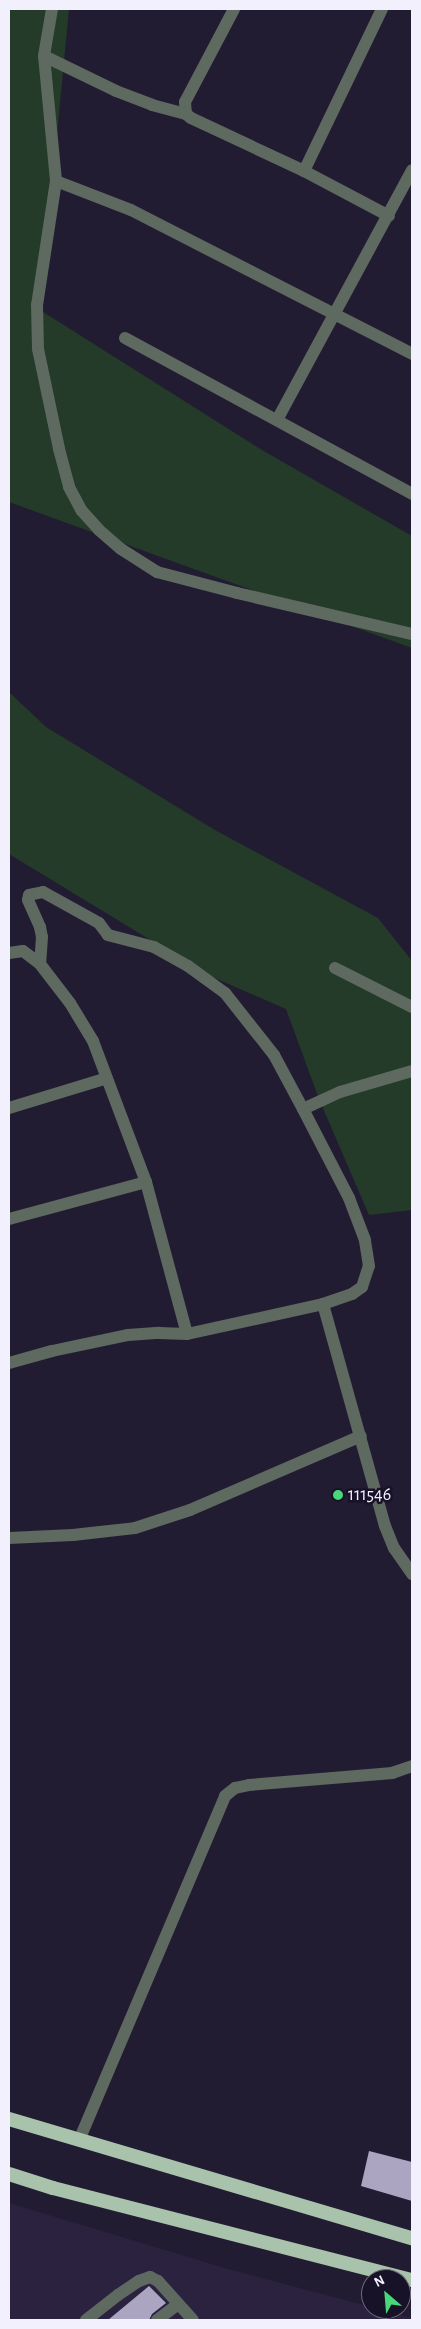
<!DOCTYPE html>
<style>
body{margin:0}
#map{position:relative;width:421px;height:2329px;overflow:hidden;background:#221c32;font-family:"Alegreya Sans",sans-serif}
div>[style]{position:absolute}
.built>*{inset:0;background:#2a223f}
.green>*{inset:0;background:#233b28}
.building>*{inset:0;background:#aca5c2}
.minor>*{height:12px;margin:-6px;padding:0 6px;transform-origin:6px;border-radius:6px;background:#5e6960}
.trunk>*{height:14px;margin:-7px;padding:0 7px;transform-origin:7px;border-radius:7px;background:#a8c2ac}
.dots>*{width:14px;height:14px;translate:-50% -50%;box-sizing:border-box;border:2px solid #181228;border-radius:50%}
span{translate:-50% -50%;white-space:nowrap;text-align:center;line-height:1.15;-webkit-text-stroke:5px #181228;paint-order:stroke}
.poi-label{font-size:18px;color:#f3f0fd}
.left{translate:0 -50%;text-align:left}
.frame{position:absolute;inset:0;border:10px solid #f3f0fd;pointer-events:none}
.north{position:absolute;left:361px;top:2269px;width:50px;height:50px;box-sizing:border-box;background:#181228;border:1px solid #706b7d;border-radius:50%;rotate:333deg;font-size:14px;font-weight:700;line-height:20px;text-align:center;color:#f3f0fd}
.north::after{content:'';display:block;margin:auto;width:18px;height:22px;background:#48d779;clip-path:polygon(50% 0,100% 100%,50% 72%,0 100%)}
</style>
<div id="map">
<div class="built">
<div style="clip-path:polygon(9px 2203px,228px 2269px,371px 2307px,371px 2309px,412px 2318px,412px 2320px,9px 2320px)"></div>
</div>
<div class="green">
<div style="clip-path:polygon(9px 9px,69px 9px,40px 310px,262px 450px,412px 536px,412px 648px,9px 502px)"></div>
<div style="clip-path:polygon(9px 692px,46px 727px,215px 830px,378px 918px,412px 961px,412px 1210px,369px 1215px,319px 1099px,286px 1009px,208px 975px,9px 854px)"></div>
</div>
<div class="building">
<div style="clip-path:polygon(369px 2151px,412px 2162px,412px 2201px,361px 2186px)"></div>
<div style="clip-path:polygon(149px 2286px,166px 2303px,152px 2314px,149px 2320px,108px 2320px)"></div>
</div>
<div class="minor">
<div style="left:52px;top:9px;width:48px;rotate:99.7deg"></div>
<div style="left:44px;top:56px;width:126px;rotate:84.5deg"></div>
<div style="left:56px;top:181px;width:125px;rotate:98.7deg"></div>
<div style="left:37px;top:305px;width:44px;rotate:88.7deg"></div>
<div style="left:38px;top:349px;width:102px;rotate:78.1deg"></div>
<div style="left:59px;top:449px;width:39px;rotate:75deg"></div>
<div style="left:69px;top:487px;width:27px;rotate:62deg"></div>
<div style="left:82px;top:511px;width:25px;rotate:48deg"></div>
<div style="left:99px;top:530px;width:29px;rotate:41deg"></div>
<div style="left:121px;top:549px;width:43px;rotate:32.6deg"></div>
<div style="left:157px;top:572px;width:83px;rotate:14.7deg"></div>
<div style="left:237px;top:593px;width:180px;rotate:13.2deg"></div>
<div style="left:44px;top:56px;width:80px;rotate:25.9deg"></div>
<div style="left:116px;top:91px;width:39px;rotate:21deg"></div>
<div style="left:152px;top:105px;width:35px;rotate:15deg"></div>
<div style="left:186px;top:114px;width:6px;rotate:39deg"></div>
<div style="left:191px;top:118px;width:125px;rotate:25.1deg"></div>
<div style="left:304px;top:171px;width:96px;rotate:27.9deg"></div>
<div style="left:186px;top:114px;width:12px;rotate:-95deg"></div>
<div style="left:185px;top:102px;width:105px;rotate:-62.2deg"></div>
<div style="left:304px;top:171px;width:180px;rotate:-64.3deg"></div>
<div style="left:56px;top:181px;width:80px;rotate:21.1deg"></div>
<div style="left:131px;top:210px;width:316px;rotate:27.1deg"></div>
<div style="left:125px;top:338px;width:327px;rotate:28.5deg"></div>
<div style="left:277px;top:420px;width:284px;rotate:-61.6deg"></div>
<div style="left:9px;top:953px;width:14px;rotate:-8deg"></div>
<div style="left:23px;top:951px;width:21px;rotate:37deg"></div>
<div style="left:40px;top:964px;width:49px;rotate:52.4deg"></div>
<div style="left:70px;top:1003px;width:44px;rotate:58.8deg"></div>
<div style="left:93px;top:1041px;width:151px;rotate:69.4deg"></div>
<div style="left:146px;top:1182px;width:157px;rotate:74.9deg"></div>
<div style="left:335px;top:968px;width:86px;rotate:26.9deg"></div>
<div style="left:9px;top:1108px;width:102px;rotate:-17deg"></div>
<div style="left:303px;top:1109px;width:41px;rotate:-24.7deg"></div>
<div style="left:340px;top:1092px;width:75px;rotate:-16.3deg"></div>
<div style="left:9px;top:1219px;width:142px;rotate:-15.1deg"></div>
<div style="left:323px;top:1304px;width:230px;rotate:74.4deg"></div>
<div style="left:385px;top:1526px;width:24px;rotate:68deg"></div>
<div style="left:394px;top:1548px;width:32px;rotate:55deg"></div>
<div style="left:9px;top:1363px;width:45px;rotate:-15.6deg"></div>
<div style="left:52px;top:1351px;width:78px;rotate:-11.9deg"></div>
<div style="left:128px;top:1335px;width:31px;rotate:-4deg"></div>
<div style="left:159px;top:1333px;width:28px;rotate:2deg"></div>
<div style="left:187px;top:1334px;width:139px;rotate:-12.4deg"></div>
<div style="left:323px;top:1304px;width:31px;rotate:-19deg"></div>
<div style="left:352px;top:1294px;width:12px;rotate:-35deg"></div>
<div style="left:362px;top:1287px;width:22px;rotate:-72deg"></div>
<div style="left:369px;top:1266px;width:26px;rotate:-99deg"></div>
<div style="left:365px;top:1240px;width:45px;rotate:-110.9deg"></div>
<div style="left:349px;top:1198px;width:100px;rotate:-117.3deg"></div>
<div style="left:303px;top:1109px;width:61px;rotate:-118.2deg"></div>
<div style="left:274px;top:1055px;width:79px;rotate:-128.3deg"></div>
<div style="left:225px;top:993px;width:46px;rotate:-143.9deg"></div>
<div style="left:188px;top:966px;width:39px;rotate:-151deg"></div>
<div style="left:154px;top:947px;width:48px;rotate:-165.4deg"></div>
<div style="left:108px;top:935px;width:15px;rotate:-127deg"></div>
<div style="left:99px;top:923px;width:64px;rotate:-151deg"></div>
<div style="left:43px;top:892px;width:14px;rotate:168deg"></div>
<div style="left:29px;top:895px;width:5px;rotate:101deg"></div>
<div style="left:28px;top:900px;width:30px;rotate:66deg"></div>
<div style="left:40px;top:927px;width:10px;rotate:79deg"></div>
<div style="left:42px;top:937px;width:27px;rotate:94deg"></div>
<div style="left:9px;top:1538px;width:64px;rotate:-2.7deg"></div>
<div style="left:73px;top:1535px;width:62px;rotate:-6.4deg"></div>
<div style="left:135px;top:1528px;width:58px;rotate:-18.1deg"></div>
<div style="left:190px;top:1510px;width:186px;rotate:-23.4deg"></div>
<div style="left:80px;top:2138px;width:371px;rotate:-67deg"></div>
<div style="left:225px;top:1796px;width:13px;rotate:-39deg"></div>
<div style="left:235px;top:1788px;width:14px;rotate:-12deg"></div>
<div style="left:249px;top:1785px;width:144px;rotate:-4.8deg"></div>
<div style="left:392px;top:1773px;width:21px;rotate:-19deg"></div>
<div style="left:86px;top:2320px;width:41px;rotate:-38deg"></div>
<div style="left:118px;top:2295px;width:25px;rotate:-34deg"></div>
<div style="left:139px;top:2281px;width:12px;rotate:-20deg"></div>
<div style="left:150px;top:2277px;width:9px;rotate:27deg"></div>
<div style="left:158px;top:2281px;width:52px;rotate:48.1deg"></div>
<div style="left:157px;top:2320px;width:26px;rotate:-37deg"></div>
</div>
<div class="trunk">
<div style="left:9px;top:2119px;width:420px;rotate:16.5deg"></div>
<div style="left:9px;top:2174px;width:46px;rotate:17.7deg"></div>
<div style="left:53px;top:2188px;width:371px;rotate:14.4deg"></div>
</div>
<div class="dots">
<div style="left:338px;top:1495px;background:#48d779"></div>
</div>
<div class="poi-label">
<span class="left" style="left:348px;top:1495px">111546</span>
</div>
<div class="frame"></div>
<div class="north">N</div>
</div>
